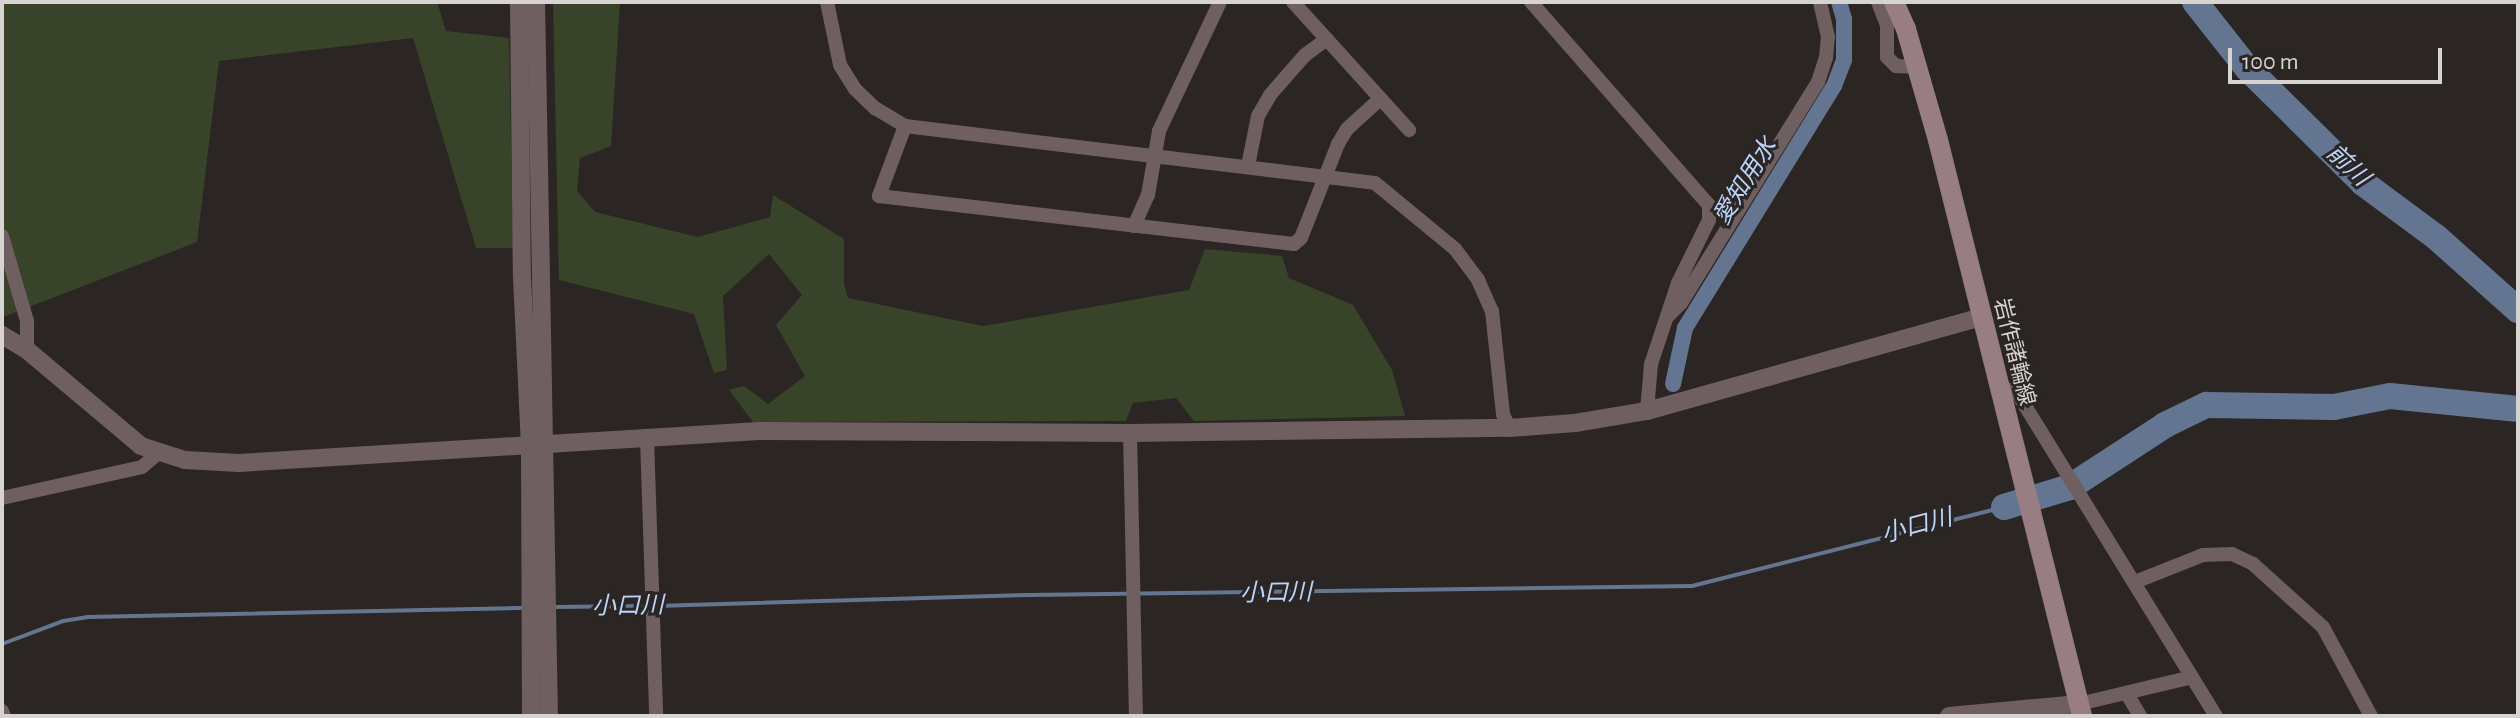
<!DOCTYPE html>
<meta charset="utf-8">
<style>
body{margin:0}
#map{position:relative;width:2520px;height:718px;overflow:hidden;background:#2b2623;font-family:"Alegreya Sans","Noto Sans JP",sans-serif}
div>[style]{position:absolute}
.green>*{inset:0;background:#37442a}
.stream>*{height:4px;margin:-2px;padding:0 2px;transform-origin:2px;border-radius:2px;background:#647591}
.canal>*{height:16px;margin:-8px;padding:0 8px;transform-origin:8px;border-radius:8px;background:#647591}
.river>*{height:26px;margin:-13px;padding:0 13px;transform-origin:13px;border-radius:13px;background:#647591}
.minor>*{height:14px;margin:-7px;padding:0 7px;transform-origin:7px;border-radius:7px;background:#6f5f61}
.tertiary>*{height:18px;margin:-9px;padding:0 9px;transform-origin:9px;border-radius:9px;background:#6f5f61}
.secondary>*{height:20px;margin:-10px;padding:0 10px;transform-origin:10px;border-radius:10px;background:#987e82}
span{translate:-50% -50%;white-space:nowrap;text-align:center;line-height:1.15;-webkit-text-stroke:6px #2b2623;paint-order:stroke}
.street-label{font-size:22px;color:#d7d3d1}
.water-label{font-size:24px;color:#bbd5fd;font-style:italic}
.frame{position:absolute;inset:0;border:4px solid #d7d3d1;pointer-events:none}
.scale{position:absolute;left:2228px;top:48px;width:214px;height:36px;box-sizing:border-box;border:4px solid #d7d3d1;border-top:0;padding-left:10px;font-size:24px;line-height:28px;white-space:nowrap;color:#d7d3d1;-webkit-text-stroke:6px #2b2623;paint-order:stroke}
</style>
<div id="map">
<div class="green">
<div style="clip-path:polygon(2px 2px,437px 2px,446px 31px,509px 38px,513px 248px,476px 248px,413px 38px,219px 61px,197px 242px,3px 317px)"></div>
<div style="clip-path:polygon(553px 2px,620px 2px,611px 146px,580px 158px,577px 191px,595px 212px,698px 237px,770px 217px,773px 195px,844px 239px,844px 284px,848px 298px,983px 326px,1189px 290px,1205px 249px,1282px 256px,1289px 278px,1353px 305px,1392px 370px,1405px 416px,1194px 421px,1176px 398px,1133px 403px,1126px 421px,753px 422px,729px 390px,744px 386px,768px 404px,805px 376px,776px 325px,802px 295px,769px 254px,723px 296px,727px 370px,714px 373px,694px 314px,559px 280px)"></div>
</div>
<div class="stream">
<div style="left:656px;top:606px;width:374px;rotate:-1.7deg"></div>
<div style="left:1030px;top:595px;width:662px;rotate:-0.78deg"></div>
<div style="left:1692px;top:586px;width:322px;rotate:-14.2deg"></div>
<div style="left:552px;top:607px;width:95px;rotate:-0.6deg"></div>
<div style="left:2px;top:644px;width:65px;rotate:-20.7deg"></div>
<div style="left:63px;top:621px;width:24px;rotate:-9deg"></div>
<div style="left:87px;top:617px;width:440px;rotate:-1.2deg"></div>
</div>
<div class="canal">
<div style="left:1673px;top:384px;width:57px;rotate:-77.9deg"></div>
<div style="left:1685px;top:328px;width:284px;rotate:-58.4deg"></div>
<div style="left:1834px;top:86px;width:28px;rotate:-69deg"></div>
<div style="left:1844px;top:60px;width:41px;rotate:-90deg"></div>
<div style="left:1844px;top:19px;width:18px;rotate:-106deg"></div>
</div>
<div class="river">
<div style="left:2195px;top:2px;width:85px;rotate:51.7deg"></div>
<div style="left:2248px;top:69px;width:162px;rotate:44.7deg"></div>
<div style="left:2363px;top:183px;width:91px;rotate:36.5deg"></div>
<div style="left:2436px;top:237px;width:110px;rotate:41.7deg"></div>
<div style="left:2004px;top:507px;width:69px;rotate:-16.9deg"></div>
<div style="left:2070px;top:487px;width:113px;rotate:-33.1deg"></div>
<div style="left:2165px;top:425px;width:46px;rotate:-26deg"></div>
<div style="left:2206px;top:405px;width:128px;rotate:0.9deg"></div>
<div style="left:2334px;top:407px;width:57px;rotate:-11.1deg"></div>
<div style="left:2390px;top:396px;width:129px;rotate:5.8deg"></div>
</div>
<div class="minor">
<div style="left:827px;top:2px;width:64px;rotate:78.3deg"></div>
<div style="left:840px;top:65px;width:28px;rotate:58deg"></div>
<div style="left:855px;top:89px;width:28px;rotate:44deg"></div>
<div style="left:875px;top:108px;width:35px;rotate:31deg"></div>
<div style="left:905px;top:126px;width:473px;rotate:6.9deg"></div>
<div style="left:1375px;top:183px;width:104px;rotate:39.5deg"></div>
<div style="left:1455px;top:249px;width:39px;rotate:53deg"></div>
<div style="left:1478px;top:280px;width:34px;rotate:66deg"></div>
<div style="left:1492px;top:311px;width:104px;rotate:83.9deg"></div>
<div style="left:1503px;top:414px;width:15px;rotate:67deg"></div>
<div style="left:1293px;top:2px;width:173px;rotate:47.8deg"></div>
<div style="left:1531px;top:2px;width:270px;rotate:48.8deg"></div>
<div style="left:1709px;top:205px;width:15px;rotate:90deg"></div>
<div style="left:1709px;top:220px;width:70px;rotate:116.2deg"></div>
<div style="left:1678px;top:283px;width:85px;rotate:108.4deg"></div>
<div style="left:1651px;top:364px;width:47px;rotate:94.9deg"></div>
<div style="left:1878px;top:2px;width:25px;rotate:69deg"></div>
<div style="left:1887px;top:25px;width:32px;rotate:90deg"></div>
<div style="left:1887px;top:57px;width:13px;rotate:45deg"></div>
<div style="left:1896px;top:66px;width:21px;rotate:3deg"></div>
<div style="left:905px;top:126px;width:75px;rotate:110.4deg"></div>
<div style="left:879px;top:196px;width:418px;rotate:6.6deg"></div>
<div style="left:1294px;top:244px;width:9px;rotate:-41deg"></div>
<div style="left:1301px;top:238px;width:101px;rotate:-68.5deg"></div>
<div style="left:1338px;top:144px;width:17px;rotate:-59deg"></div>
<div style="left:1347px;top:129px;width:45px;rotate:-42.3deg"></div>
<div style="left:1248px;top:166px;width:51px;rotate:-78.7deg"></div>
<div style="left:1258px;top:116px;width:24px;rotate:-60deg"></div>
<div style="left:1270px;top:95px;width:53px;rotate:-48.8deg"></div>
<div style="left:1305px;top:55px;width:27px;rotate:-36deg"></div>
<div style="left:1134px;top:226px;width:34px;rotate:-66deg"></div>
<div style="left:1148px;top:195px;width:65px;rotate:-80.2deg"></div>
<div style="left:1159px;top:131px;width:143px;rotate:-64.7deg"></div>
<div style="left:2px;top:236px;width:89px;rotate:73.6deg"></div>
<div style="left:27px;top:321px;width:29px;rotate:90deg"></div>
<div style="left:1669px;top:315px;width:17px;rotate:-45deg"></div>
<div style="left:1681px;top:303px;width:260px;rotate:-58.2deg"></div>
<div style="left:1818px;top:82px;width:25px;rotate:-72deg"></div>
<div style="left:1826px;top:58px;width:21px;rotate:-85deg"></div>
<div style="left:1828px;top:37px;width:36px;rotate:-103deg"></div>
<div style="left:1998px;top:388px;width:18px;rotate:9deg"></div>
<div style="left:2016px;top:391px;width:382px;rotate:58.4deg"></div>
<div style="left:1130px;top:433px;width:283px;rotate:88.8deg"></div>
<div style="left:647px;top:438px;width:278px;rotate:88.1deg"></div>
<div style="left:2px;top:498px;width:143px;rotate:-12.5deg"></div>
<div style="left:142px;top:467px;width:23px;rotate:-41deg"></div>
<div style="left:2135px;top:582px;width:73px;rotate:-21.7deg"></div>
<div style="left:2203px;top:555px;width:29px;rotate:-2deg"></div>
<div style="left:2232px;top:554px;width:23px;rotate:25deg"></div>
<div style="left:2253px;top:564px;width:94px;rotate:42deg"></div>
<div style="left:2323px;top:627px;width:101px;rotate:61.7deg"></div>
<div style="left:2127px;top:694px;width:26px;rotate:59deg"></div>
<div style="left:2079px;top:704px;width:116px;rotate:-13.4deg"></div>
<div style="left:2px;top:711px;width:5px;rotate:68deg"></div>
</div>
<div class="tertiary">
<div style="left:519px;top:2px;width:275px;rotate:89.4deg"></div>
<div style="left:522px;top:277px;width:169px;rotate:87.3deg"></div>
<div style="left:530px;top:446px;width:270px;rotate:89.8deg"></div>
<div style="left:536px;top:2px;width:714px;rotate:88.96deg"></div>
<div style="left:2px;top:335px;width:29px;rotate:31deg"></div>
<div style="left:27px;top:350px;width:149px;rotate:40.1deg"></div>
<div style="left:141px;top:446px;width:46px;rotate:17.7deg"></div>
<div style="left:185px;top:460px;width:54px;rotate:3.2deg"></div>
<div style="left:239px;top:463px;width:521px;rotate:-3.52deg"></div>
<div style="left:759px;top:431px;width:371px;rotate:0.3deg"></div>
<div style="left:1130px;top:433px;width:379px;rotate:-0.8deg"></div>
<div style="left:1509px;top:428px;width:66px;rotate:-4.3deg"></div>
<div style="left:1575px;top:423px;width:73px;rotate:-9.5deg"></div>
<div style="left:1647px;top:411px;width:347px;rotate:-15.7deg"></div>
<div style="left:1949px;top:716px;width:131px;rotate:-5.3deg"></div>
</div>
<div class="secondary">
<div style="left:1894px;top:2px;width:30px;rotate:66deg"></div>
<div style="left:1906px;top:29px;width:116px;rotate:73.9deg"></div>
<div style="left:1938px;top:140px;width:594px;rotate:75.96deg"></div>
</div>
<div class="street-label">
<span style="left:2014px;top:352px;rotate:76deg">岩作諸輪線</span>
</div>
<div class="water-label">
<span style="left:2347px;top:166px;rotate:43deg">前川</span>
<span style="left:1746px;top:182px;rotate:-58deg">愛知用水</span>
<span style="left:1917px;top:527px;rotate:-15deg">小口川</span>
<span style="left:1276px;top:594px;rotate:-1deg">小口川</span>
<span style="left:628px;top:607px;rotate:-1deg">小口川</span>
</div>
<div class="frame"></div>
<div class="scale">100 m</div>
</div>
